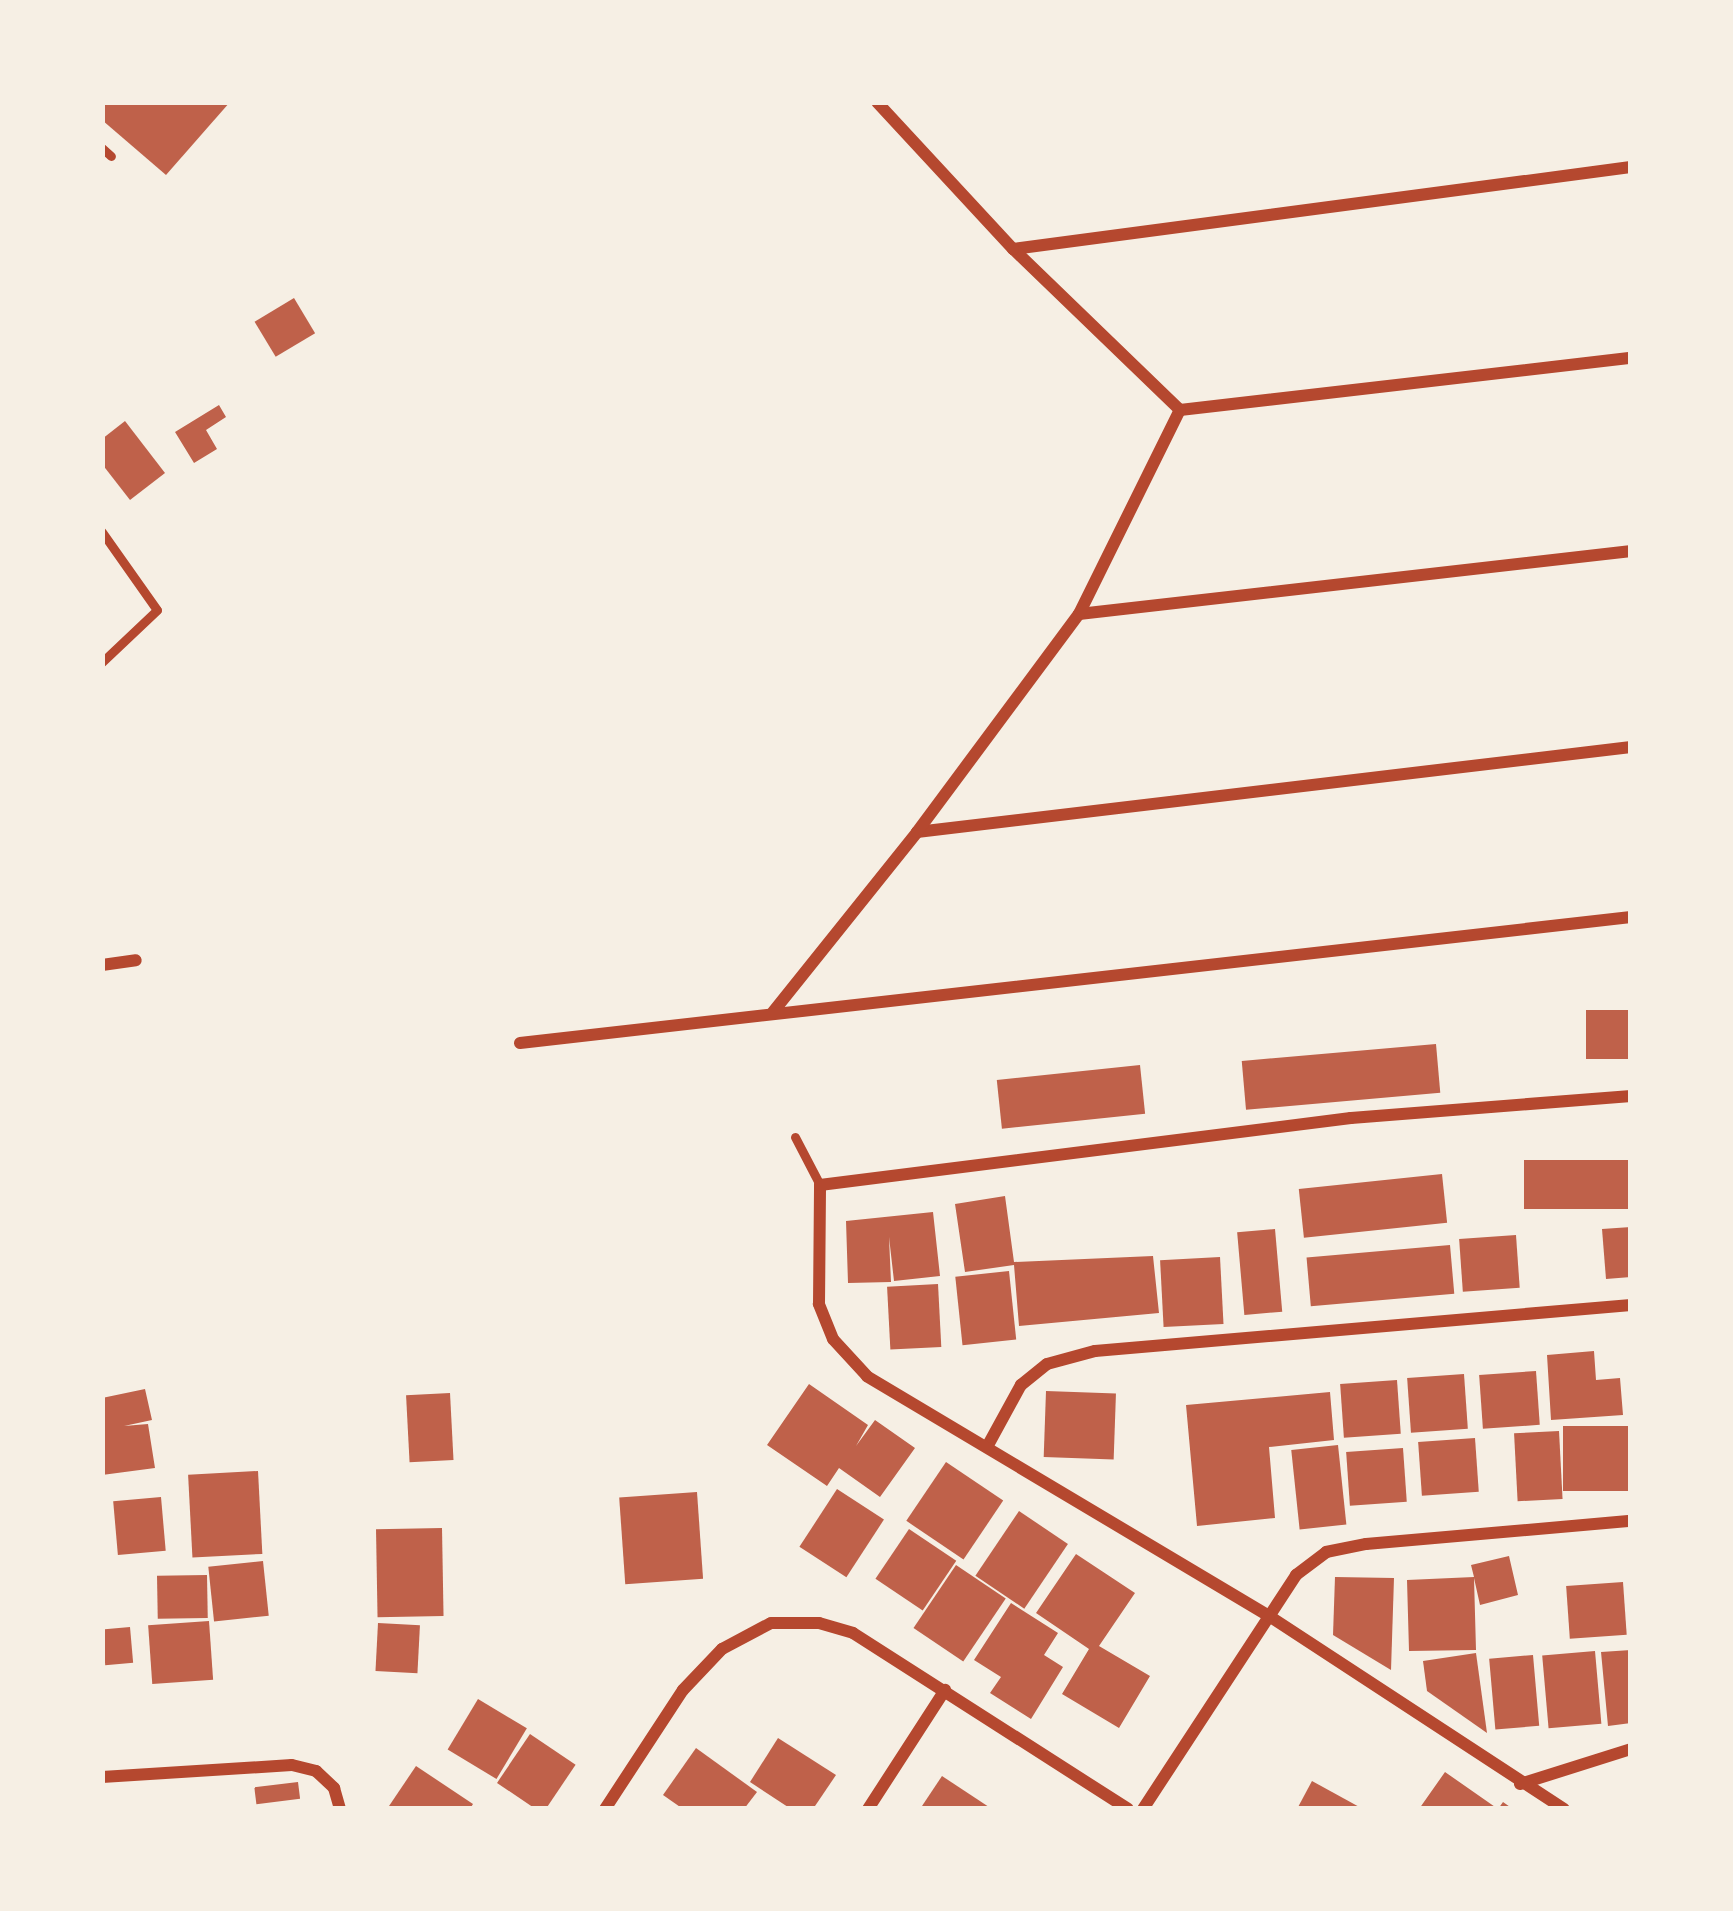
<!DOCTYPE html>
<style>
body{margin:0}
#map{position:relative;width:1733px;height:1911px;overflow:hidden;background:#f6efe4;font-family:Literata,serif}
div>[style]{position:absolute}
.building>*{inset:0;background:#bf614a;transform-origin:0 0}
.service>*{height:9px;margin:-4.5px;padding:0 4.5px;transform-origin:4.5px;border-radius:4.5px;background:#b5482f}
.minor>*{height:12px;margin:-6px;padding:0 6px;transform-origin:6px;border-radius:6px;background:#b5482f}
span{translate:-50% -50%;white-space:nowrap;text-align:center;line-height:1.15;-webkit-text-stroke:9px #f6efe4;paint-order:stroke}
.frame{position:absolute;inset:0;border:105px solid #f6efe4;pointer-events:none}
</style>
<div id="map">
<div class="building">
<div style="clip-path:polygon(102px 102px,230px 102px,166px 175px,102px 120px)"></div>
<div style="left:294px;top:298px;width:41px;height:46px;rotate:59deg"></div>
<div style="clip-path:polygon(219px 405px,226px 417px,206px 430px,217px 449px,194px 463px,175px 432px)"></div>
<div style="clip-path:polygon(125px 421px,165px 473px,130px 500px,102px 464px,102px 439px)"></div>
<div style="left:1631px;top:1010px;width:49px;height:45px;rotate:90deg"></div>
<div style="left:1436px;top:1044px;width:49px;height:195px;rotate:85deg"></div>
<div style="left:1140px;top:1065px;width:49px;height:144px;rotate:84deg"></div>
<div style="left:1631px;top:1160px;width:49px;height:107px;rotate:90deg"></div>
<div style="left:1442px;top:1174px;width:49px;height:144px;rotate:84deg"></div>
<div style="clip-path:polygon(1005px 1196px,1014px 1262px,1153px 1256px,1159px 1313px,1019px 1326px,1014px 1265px,965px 1272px,955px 1204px)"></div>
<div style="clip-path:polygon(933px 1212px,940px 1276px,894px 1281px,889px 1237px,891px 1282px,848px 1283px,846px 1221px)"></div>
<div style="clip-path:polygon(1631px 1227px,1631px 1277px,1606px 1279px,1602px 1229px)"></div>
<div style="left:1275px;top:1229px;width:83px;height:38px;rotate:85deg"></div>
<div style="left:1516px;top:1235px;width:53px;height:57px;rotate:86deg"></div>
<div style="left:1450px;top:1245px;width:49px;height:144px;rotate:85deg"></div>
<div style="left:1220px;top:1257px;width:67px;height:60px;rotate:87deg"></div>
<div style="left:1009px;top:1271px;width:69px;height:54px;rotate:84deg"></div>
<div style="left:938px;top:1284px;width:63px;height:51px;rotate:87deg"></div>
<div style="clip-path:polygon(1594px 1351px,1596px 1380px,1620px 1378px,1623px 1415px,1551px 1420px,1547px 1355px)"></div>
<div style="left:1536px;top:1371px;width:54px;height:57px;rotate:86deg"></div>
<div style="left:1464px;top:1374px;width:55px;height:57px;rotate:86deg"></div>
<div style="left:1397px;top:1380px;width:54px;height:57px;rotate:86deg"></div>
<div style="clip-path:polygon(809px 1384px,868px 1425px,856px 1446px,875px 1420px,915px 1448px,880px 1497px,839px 1468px,827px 1486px,767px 1445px)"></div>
<div style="clip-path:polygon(145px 1389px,152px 1420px,124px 1426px,148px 1424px,155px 1468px,102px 1475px,102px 1398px)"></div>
<div style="left:1046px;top:1391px;width:70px;height:66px;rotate:2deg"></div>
<div style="clip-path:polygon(1330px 1392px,1334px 1440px,1269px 1447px,1275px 1518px,1197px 1526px,1186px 1405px)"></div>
<div style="left:450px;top:1393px;width:67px;height:44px;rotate:87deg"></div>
<div style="left:1631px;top:1426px;width:65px;height:68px;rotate:90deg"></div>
<div style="left:1559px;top:1431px;width:68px;height:45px;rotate:87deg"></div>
<div style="left:1475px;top:1438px;width:54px;height:57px;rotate:86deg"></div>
<div style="left:1338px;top:1445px;width:80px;height:47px;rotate:84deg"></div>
<div style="left:1403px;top:1448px;width:54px;height:57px;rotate:86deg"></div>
<div style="left:946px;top:1462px;width:69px;height:71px;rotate:34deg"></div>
<div style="left:258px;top:1471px;width:83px;height:70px;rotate:87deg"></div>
<div style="left:837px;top:1489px;width:56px;height:69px;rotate:33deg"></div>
<div style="left:697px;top:1492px;width:87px;height:78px;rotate:86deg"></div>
<div style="left:161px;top:1497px;width:54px;height:48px;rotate:85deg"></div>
<div style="left:1019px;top:1511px;width:59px;height:78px;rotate:34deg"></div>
<div style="left:442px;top:1528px;width:88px;height:66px;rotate:89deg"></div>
<div style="left:909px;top:1529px;width:57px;height:60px;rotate:34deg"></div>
<div style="clip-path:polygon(1076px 1554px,1135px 1593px,1099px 1646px,1150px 1676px,1119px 1728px,1062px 1694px,1089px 1649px,1036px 1613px)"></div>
<div style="clip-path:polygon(1509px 1556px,1518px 1595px,1480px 1605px,1474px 1578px,1476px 1650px,1409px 1651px,1407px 1580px,1474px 1577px,1471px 1565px)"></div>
<div style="left:263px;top:1561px;width:55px;height:55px;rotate:84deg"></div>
<div style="left:956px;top:1565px;width:60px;height:76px;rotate:34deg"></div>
<div style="left:207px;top:1575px;width:43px;height:50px;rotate:89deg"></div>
<div style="clip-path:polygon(1335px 1577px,1394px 1578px,1391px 1670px,1333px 1635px)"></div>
<div style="left:1623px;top:1582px;width:53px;height:57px;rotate:86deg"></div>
<div style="clip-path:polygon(1011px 1603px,1058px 1633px,1044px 1655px,1063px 1667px,1031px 1719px,990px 1693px,1001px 1677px,974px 1660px)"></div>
<div style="left:209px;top:1621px;width:59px;height:61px;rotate:86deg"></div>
<div style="left:378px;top:1623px;width:42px;height:48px;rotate:3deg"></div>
<div style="left:130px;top:1627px;width:36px;height:28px;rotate:85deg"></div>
<div style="clip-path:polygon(1631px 1650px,1631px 1723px,1608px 1726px,1601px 1652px)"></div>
<div style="left:1595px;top:1651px;width:73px;height:53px;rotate:85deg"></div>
<div style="clip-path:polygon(1476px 1653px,1487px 1733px,1427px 1691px,1423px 1661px)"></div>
<div style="left:1533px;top:1655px;width:71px;height:44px;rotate:85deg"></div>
<div style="left:478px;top:1699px;width:57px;height:59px;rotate:31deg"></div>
<div style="left:530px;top:1734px;width:55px;height:59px;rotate:34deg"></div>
<div style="clip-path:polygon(778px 1738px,836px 1775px,813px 1809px,791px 1809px,750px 1782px)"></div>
<div style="clip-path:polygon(696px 1748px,757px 1792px,744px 1809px,683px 1809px,663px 1795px)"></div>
<div style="clip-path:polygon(416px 1766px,473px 1804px,470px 1809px,387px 1809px)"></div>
<div style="clip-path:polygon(1445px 1772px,1498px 1809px,1503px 1802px,1513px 1809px,1419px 1809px)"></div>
<div style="clip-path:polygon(942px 1776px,992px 1809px,920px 1809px)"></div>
<div style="clip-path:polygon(1312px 1781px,1363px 1809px,1297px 1809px)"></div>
<div style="left:298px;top:1782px;width:17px;height:44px;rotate:83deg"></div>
</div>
<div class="service">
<div style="left:102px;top:148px;width:12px;rotate:42deg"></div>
<div style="left:102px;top:532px;width:95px;rotate:54.8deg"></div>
<div style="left:157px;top:610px;width:76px;rotate:136.6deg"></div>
<div style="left:795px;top:1137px;width:54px;rotate:62.5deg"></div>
</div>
<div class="minor">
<div style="left:1013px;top:249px;width:623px;rotate:-7.56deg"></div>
<div style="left:1180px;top:410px;width:454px;rotate:-6.6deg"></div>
<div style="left:1079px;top:614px;width:556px;rotate:-6.51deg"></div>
<div style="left:917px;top:832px;width:719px;rotate:-6.79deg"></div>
<div style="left:102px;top:965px;width:34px;rotate:-8deg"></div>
<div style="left:773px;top:1012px;width:231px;rotate:-51.3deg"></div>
<div style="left:917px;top:832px;width:272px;rotate:-53.4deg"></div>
<div style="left:1079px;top:614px;width:228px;rotate:-63.7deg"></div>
<div style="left:1180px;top:410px;width:232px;rotate:-136deg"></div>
<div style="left:1013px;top:249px;width:200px;rotate:-132.8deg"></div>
<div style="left:520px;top:1043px;width:1118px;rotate:-6.47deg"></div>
<div style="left:987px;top:1447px;width:71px;rotate:-61.3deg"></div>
<div style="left:1021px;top:1385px;width:33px;rotate:-39deg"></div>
<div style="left:1047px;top:1364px;width:50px;rotate:-15.2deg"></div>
<div style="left:1095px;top:1351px;width:538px;rotate:-4.91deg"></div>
<div style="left:102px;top:1777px;width:190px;rotate:-3.6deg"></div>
<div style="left:292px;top:1765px;width:25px;rotate:14deg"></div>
<div style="left:316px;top:1771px;width:25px;rotate:43deg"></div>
<div style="left:334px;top:1788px;width:22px;rotate:74deg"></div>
<div style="left:1520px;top:1784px;width:116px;rotate:-17.5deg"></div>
<div style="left:605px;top:1809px;width:142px;rotate:-56.8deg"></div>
<div style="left:683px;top:1690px;width:57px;rotate:-46.4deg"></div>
<div style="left:722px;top:1649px;width:55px;rotate:-28deg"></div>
<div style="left:771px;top:1623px;width:48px"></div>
<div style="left:819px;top:1623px;width:35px;rotate:16deg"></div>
<div style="left:853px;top:1633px;width:326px;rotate:32.6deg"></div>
<div style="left:868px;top:1809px;width:142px;rotate:-57.1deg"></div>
<div style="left:1143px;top:1809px;width:280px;rotate:-56.8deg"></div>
<div style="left:1296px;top:1575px;width:38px;rotate:-37deg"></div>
<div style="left:1326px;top:1552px;width:41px;rotate:-11.3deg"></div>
<div style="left:1366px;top:1544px;width:266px;rotate:-5deg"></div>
<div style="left:1564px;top:1809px;width:353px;rotate:-146.8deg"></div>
<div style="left:1269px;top:1616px;width:468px;rotate:-149.2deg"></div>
<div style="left:867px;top:1376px;width:50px;rotate:-132.6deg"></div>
<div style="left:833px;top:1339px;width:38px;rotate:-112deg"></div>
<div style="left:819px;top:1304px;width:119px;rotate:-89.5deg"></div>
<div style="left:820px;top:1185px;width:535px;rotate:-7.19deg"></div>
<div style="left:1351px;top:1118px;width:281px;rotate:-4.5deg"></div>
</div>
<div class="frame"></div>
</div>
